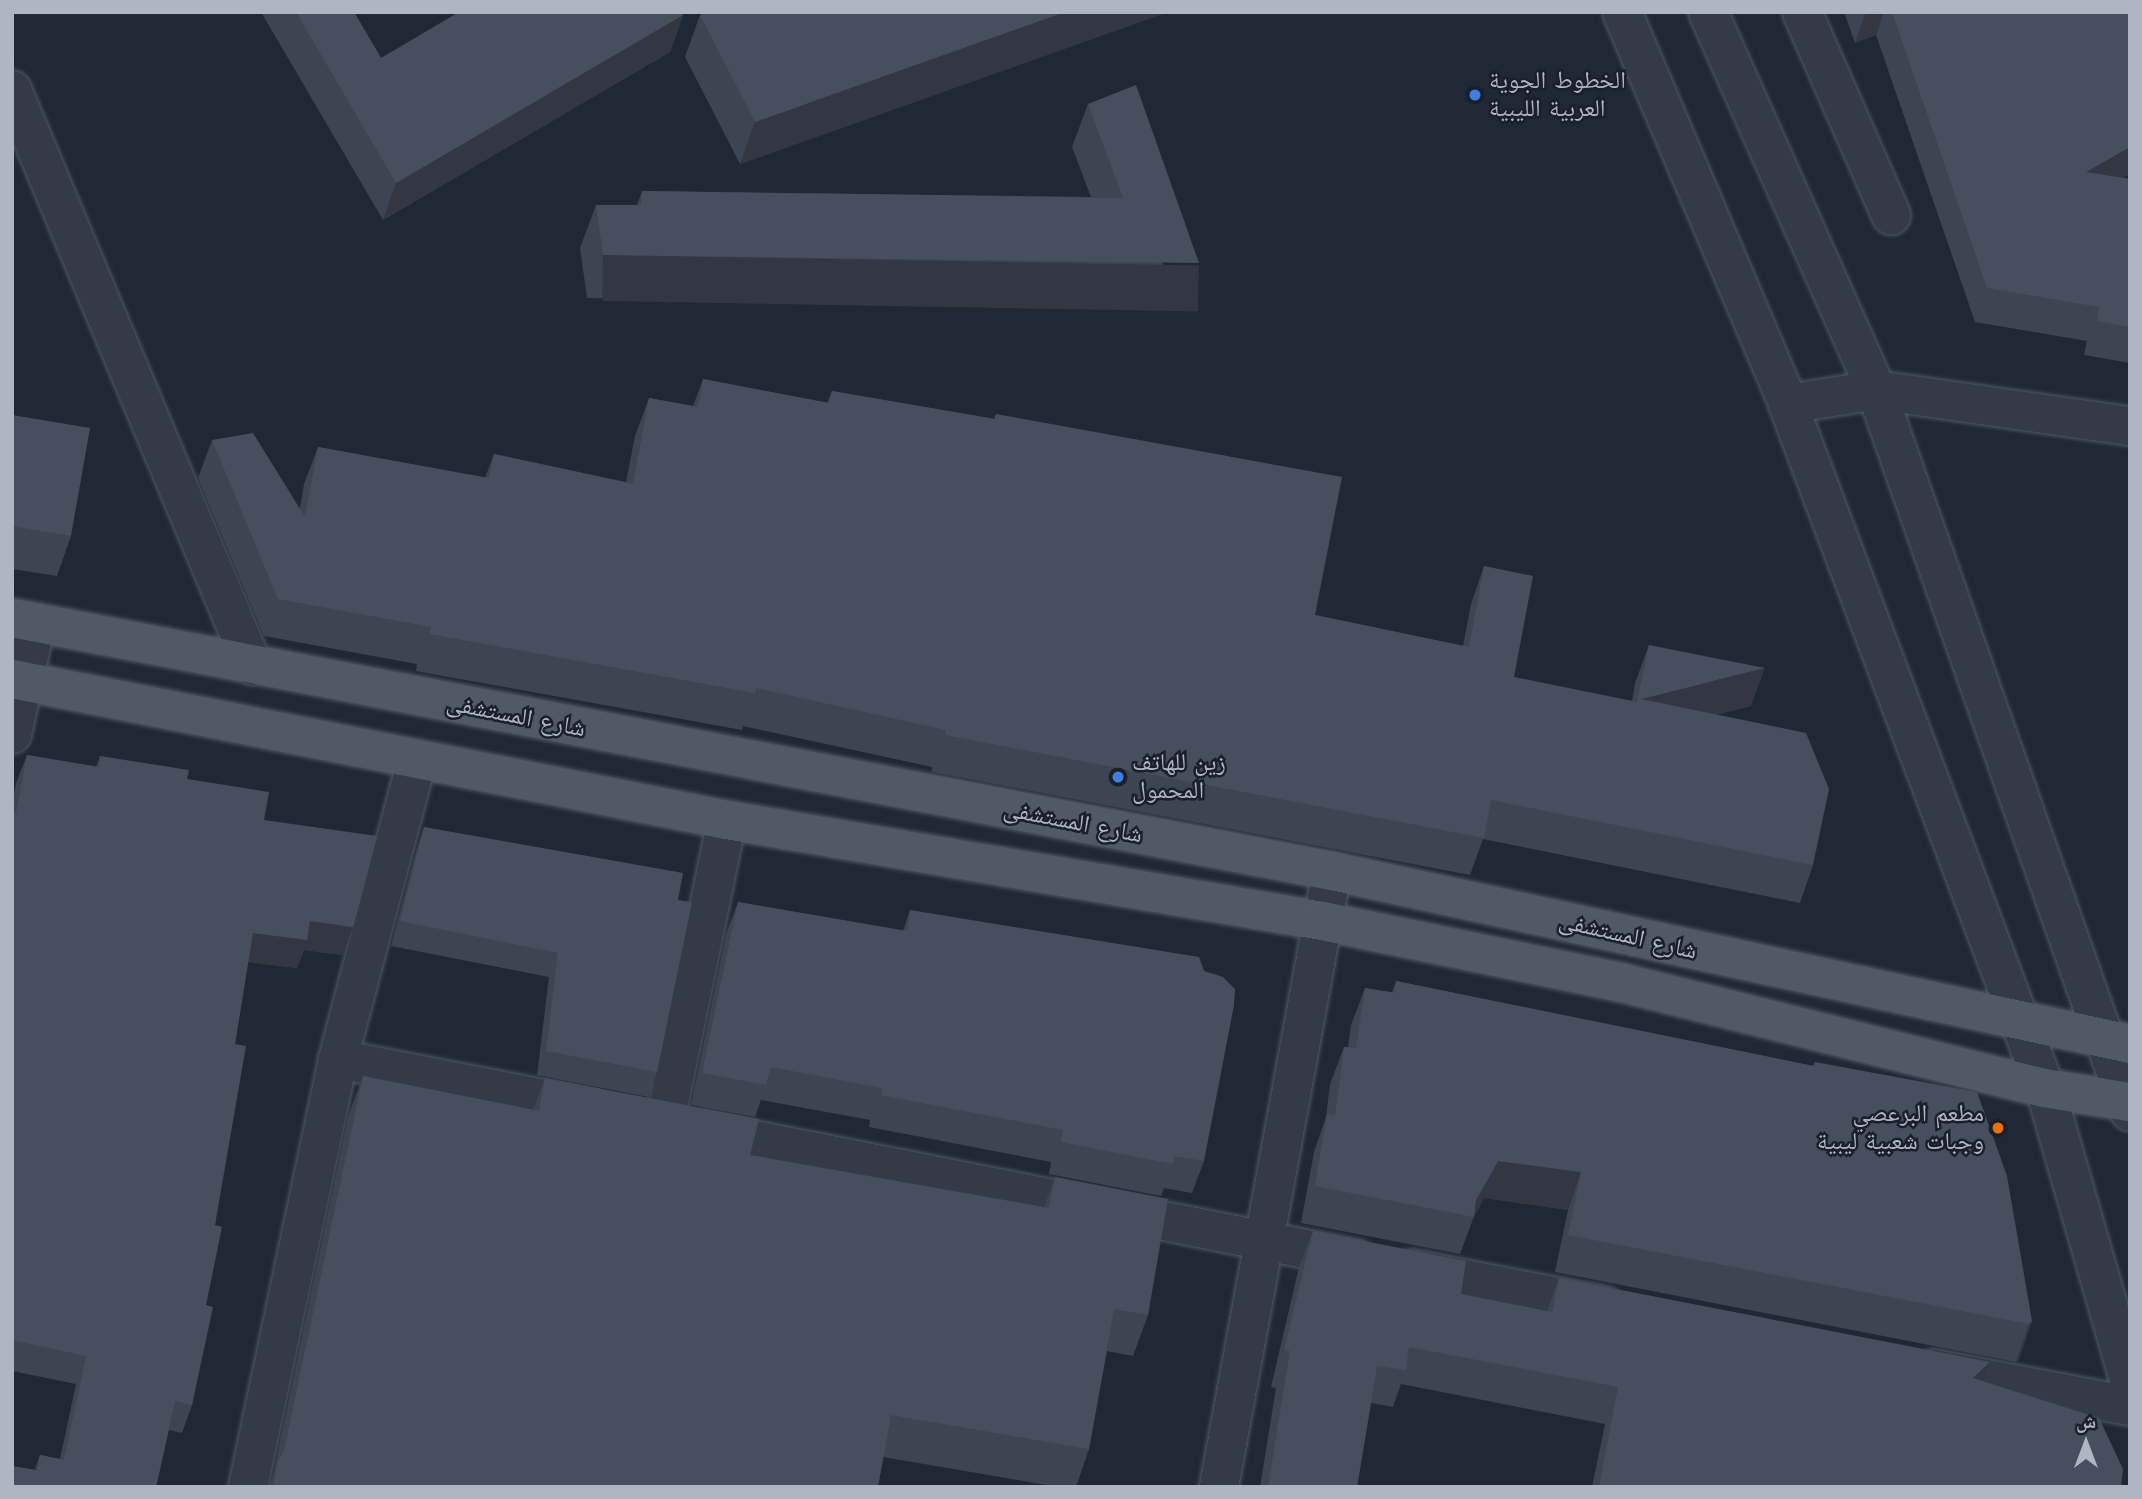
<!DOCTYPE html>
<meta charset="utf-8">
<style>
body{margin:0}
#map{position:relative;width:2142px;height:1499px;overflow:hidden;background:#212835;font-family:"Work Sans","Noto Naskh Arabic",sans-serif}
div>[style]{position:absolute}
.roads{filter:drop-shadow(0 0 2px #515864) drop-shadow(0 0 2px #515864)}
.minor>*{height:38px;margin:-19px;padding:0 19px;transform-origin:19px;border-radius:19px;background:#343a46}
.major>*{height:38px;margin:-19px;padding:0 19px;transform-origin:19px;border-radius:19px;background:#525966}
.wall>*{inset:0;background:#3d4452}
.shaded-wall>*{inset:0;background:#323742;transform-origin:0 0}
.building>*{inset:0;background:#474f5f}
.dots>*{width:19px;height:19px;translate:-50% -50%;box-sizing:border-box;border:4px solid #1a1f2a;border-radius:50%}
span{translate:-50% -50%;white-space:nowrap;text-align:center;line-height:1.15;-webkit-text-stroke:5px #1a1f2a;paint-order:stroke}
.poi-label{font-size:24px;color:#aeb5c3}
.left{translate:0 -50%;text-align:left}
.right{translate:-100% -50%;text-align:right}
.street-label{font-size:24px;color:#aeb5c3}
.frame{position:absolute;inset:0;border:14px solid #aeb5c3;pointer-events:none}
.north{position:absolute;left:2051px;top:1408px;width:70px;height:70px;-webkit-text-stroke:5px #1a1f2a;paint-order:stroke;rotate:0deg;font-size:19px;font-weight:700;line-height:28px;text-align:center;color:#aeb5c3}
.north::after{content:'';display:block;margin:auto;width:24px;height:32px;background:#aeb5c3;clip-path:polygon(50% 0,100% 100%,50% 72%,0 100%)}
</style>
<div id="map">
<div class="roads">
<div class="minor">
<div style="left:1622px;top:12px;width:426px;rotate:67deg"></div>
<div style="left:1788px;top:404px;width:731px;rotate:69.41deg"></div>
<div style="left:2045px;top:1088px;width:307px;rotate:73.9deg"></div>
<div style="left:1708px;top:12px;width:414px;rotate:66deg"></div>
<div style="left:1876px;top:390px;width:765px;rotate:70.62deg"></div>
<div style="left:1802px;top:12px;width:222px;rotate:66.3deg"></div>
<div style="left:12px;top:90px;width:624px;rotate:67.3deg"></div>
<div style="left:1788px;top:404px;width:89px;rotate:-9deg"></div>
<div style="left:1876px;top:390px;width:257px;rotate:8.1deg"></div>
<div style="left:12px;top:734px;width:114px;rotate:-77.8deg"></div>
<div style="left:338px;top:1059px;width:257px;rotate:11deg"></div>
<div style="left:665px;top:1122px;width:308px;rotate:-78.4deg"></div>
<div style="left:704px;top:1130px;width:665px;rotate:11.19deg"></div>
<div style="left:1412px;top:1269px;width:196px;rotate:10.9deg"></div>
<div style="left:1934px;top:1369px;width:199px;rotate:10.7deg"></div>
<div style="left:248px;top:1487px;width:437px;rotate:-78.1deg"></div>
<div style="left:338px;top:1059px;width:308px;rotate:-75.2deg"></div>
<div style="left:1219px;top:1487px;width:626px;rotate:-79.61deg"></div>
</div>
<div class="major">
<div style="left:12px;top:618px;width:1344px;rotate:10.85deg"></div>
<div style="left:1332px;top:871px;width:817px;rotate:12.23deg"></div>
<div style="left:12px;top:679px;width:729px;rotate:11.16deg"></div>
<div style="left:727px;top:820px;width:604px;rotate:9.63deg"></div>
<div style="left:1322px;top:921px;width:307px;rotate:11.6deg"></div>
<div style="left:1623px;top:983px;width:435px;rotate:14deg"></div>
<div style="left:2045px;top:1088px;width:86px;rotate:9.4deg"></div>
</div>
</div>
<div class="wall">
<div style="clip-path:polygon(261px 12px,354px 12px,381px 58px,683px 15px,670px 52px,383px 220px)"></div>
<div style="clip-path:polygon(709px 12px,1168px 12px,740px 164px,685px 57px,700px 15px)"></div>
<div style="clip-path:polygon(1844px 12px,2130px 12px,2130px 174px,2122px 178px,2130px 179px,2130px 363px,2084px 355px,2087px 341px,1975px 322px,1876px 35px,1855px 43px)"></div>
<div style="clip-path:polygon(1088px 104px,1183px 307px,587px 298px,580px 248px,596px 205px,637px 205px,642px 191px,1091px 197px,1072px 147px)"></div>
<div style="clip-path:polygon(703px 379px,827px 403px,832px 391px,994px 419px,996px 414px,1315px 615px,1463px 646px,1471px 604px,1484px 566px,1514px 677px,1632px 701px,1635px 683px,1649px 645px,1751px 706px,1715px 715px,1813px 865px,1800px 903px,1483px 839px,1470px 875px,932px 772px,932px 767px,743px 726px,742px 730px,416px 671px,417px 664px,264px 636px,198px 478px,212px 440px,300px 508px,304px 484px,318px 447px,485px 478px,494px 454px,626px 482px,635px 436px,649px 398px,693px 406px)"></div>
<div style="clip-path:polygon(12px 415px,71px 536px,57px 576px,12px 569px)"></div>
<div style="clip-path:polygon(27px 755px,96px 767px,100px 756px,187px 779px,264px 820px,353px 927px,343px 955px,304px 950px,297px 968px,248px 962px,235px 1044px,215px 1225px,192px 1405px,182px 1433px,169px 1430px,156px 1487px,35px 1469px,40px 1455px,60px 1459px,76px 1384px,12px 1371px,12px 806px,16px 783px)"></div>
<div style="clip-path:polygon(424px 827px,678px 900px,657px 1072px,648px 1097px,537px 1075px,549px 977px,391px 946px,416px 852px)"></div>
<div style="clip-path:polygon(738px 902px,903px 931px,910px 910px,1204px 1161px,1192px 1193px,1164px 1188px,1161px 1196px,1049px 1174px,1051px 1162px,869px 1127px,870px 1120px,761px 1100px,755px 1117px,691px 1105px,726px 934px)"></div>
<div style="clip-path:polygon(1396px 981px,1813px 1066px,1815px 1062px,2032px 1321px,2019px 1359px,2016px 1362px,1555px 1272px,1568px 1210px,1484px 1198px,1473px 1219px,1460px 1254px,1301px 1223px,1314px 1152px,1326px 1117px,1330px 1084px,1344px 1047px,1348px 1047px,1351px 1025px,1365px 988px,1392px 992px)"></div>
<div style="clip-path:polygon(363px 1076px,533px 1110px,545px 1078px,750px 1155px,1044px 1207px,1055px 1177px,1148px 1315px,1133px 1356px,1107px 1351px,1089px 1449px,1076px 1487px,1058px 1487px,883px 1457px,878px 1487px,269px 1487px,273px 1475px,348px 1117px)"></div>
<div style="clip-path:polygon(1313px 1231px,1461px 1294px,1547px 1311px,1559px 1278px,1983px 1382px,2121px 1487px,1592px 1487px,1605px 1424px,1401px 1384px,1393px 1407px,1371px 1403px,1357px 1487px,1260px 1487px,1276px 1388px,1271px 1387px,1299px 1267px)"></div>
</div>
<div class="shaded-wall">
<div style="clip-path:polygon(1065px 12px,1168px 12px,740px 164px,755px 122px)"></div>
<div style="clip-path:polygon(1866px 12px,1884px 12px,1876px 35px,1855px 43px)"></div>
<div style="clip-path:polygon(683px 15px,670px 52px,383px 220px,396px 183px)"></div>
<div style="clip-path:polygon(2130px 147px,2130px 174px,2074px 205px,2086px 172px)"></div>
<div style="left:603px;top:255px;width:596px;height:46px;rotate:1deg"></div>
<div style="clip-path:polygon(1765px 668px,1751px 706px,1627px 737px,1641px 699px)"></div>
<div style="clip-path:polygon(310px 921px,353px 927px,343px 955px,304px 950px,297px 968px,243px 961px,253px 933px)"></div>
<div style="clip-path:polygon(1498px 1161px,1581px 1172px,1568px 1210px,1484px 1198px,1473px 1219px,1476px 1200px)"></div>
<div style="clip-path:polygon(2032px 1321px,2019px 1359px,2016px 1362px,2029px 1324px)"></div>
<div style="clip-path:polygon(1990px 1362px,1977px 1399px,1973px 1378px)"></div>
</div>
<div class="building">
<div style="clip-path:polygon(296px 12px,354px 12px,381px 58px,459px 12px,682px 12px,683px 15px,396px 183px)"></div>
<div style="clip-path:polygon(709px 12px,1065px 12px,755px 122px,700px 15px)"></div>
<div style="clip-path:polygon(1892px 12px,2130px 12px,2130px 147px,2086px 172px,2130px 179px,2130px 327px,2097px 321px,2099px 307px,1987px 288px)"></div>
<div style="clip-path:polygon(1136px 85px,1199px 263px,603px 255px,596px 205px,641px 205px,642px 191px,1123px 198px,1088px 104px)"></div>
<div style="clip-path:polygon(703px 379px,829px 403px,832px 391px,995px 419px,996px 414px,1342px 477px,1315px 615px,1469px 647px,1484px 566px,1533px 576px,1514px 677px,1637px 702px,1649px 645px,1765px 668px,1641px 699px,1806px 733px,1829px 789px,1813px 865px,1491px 800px,1484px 838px,945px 735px,946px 730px,756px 688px,755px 693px,430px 634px,431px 627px,278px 599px,212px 440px,253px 433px,305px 517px,318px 447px,489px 478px,494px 454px,633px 484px,649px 398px,698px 407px)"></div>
<div style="clip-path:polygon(12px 415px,90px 428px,71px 536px,12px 526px)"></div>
<div style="clip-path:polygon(27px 755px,99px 767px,100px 756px,189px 770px,187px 779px,269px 792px,264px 820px,377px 836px,353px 927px,310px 921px,307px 940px,253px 933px,235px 1044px,246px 1046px,215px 1225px,222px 1227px,206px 1305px,213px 1307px,192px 1405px,175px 1401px,156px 1487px,12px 1487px,12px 1466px,37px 1470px,40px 1455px,64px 1460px,86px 1356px,12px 1340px,12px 813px,16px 813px)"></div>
<div style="clip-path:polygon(424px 827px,683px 873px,678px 900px,692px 902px,657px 1072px,546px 1051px,558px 953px,400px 921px)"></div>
<div style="clip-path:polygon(738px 902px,907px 931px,910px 910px,1199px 957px,1204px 971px,1223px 977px,1235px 989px,1234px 1005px,1204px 1161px,1174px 1156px,1173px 1164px,1061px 1142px,1063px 1130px,881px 1095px,882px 1088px,771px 1067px,766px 1085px,702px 1073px)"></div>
<div style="clip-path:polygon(1396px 981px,1814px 1066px,1815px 1062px,1977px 1092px,2007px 1176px,2032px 1321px,2029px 1324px,1568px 1235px,1581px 1172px,1498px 1161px,1476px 1200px,1474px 1217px,1315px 1186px,1327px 1114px,1335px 1116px,1344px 1047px,1356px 1048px,1365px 988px,1394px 993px)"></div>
<div style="clip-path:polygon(363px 1076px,539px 1111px,545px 1078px,759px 1119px,750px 1155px,1049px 1208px,1055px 1177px,1168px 1199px,1148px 1315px,1114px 1309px,1089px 1449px,891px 1415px,878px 1487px,273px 1487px,278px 1462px,284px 1451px)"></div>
<div style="clip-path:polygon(1313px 1231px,1466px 1261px,1461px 1294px,1552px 1312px,1559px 1278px,1990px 1362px,1973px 1378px,2099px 1418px,2123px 1469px,2121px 1487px,1599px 1487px,1618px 1387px,1409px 1347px,1406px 1370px,1377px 1366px,1357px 1487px,1268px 1487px,1290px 1351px,1284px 1350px)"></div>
</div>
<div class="dots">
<div style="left:1475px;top:95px;background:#3f7fe0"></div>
<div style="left:1118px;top:777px;background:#3f7fe0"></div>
<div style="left:1998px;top:1128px;background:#e8710a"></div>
</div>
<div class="poi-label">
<span class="left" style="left:1489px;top:95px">الخطوط الجوية<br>العربية الليبية</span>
<span class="left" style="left:1132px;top:777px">زين للهاتف<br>المحمول</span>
<span class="right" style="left:1984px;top:1128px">مطعم البرعصي<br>وجبات شعبية ليبية</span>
</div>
<div class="street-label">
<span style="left:516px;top:716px;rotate:11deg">شارع المستشفى</span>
<span style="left:1073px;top:822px;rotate:11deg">شارع المستشفى</span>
<span style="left:1628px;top:936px;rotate:13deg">شارع المستشفى</span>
</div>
<div class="frame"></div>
<div class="north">ش</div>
</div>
